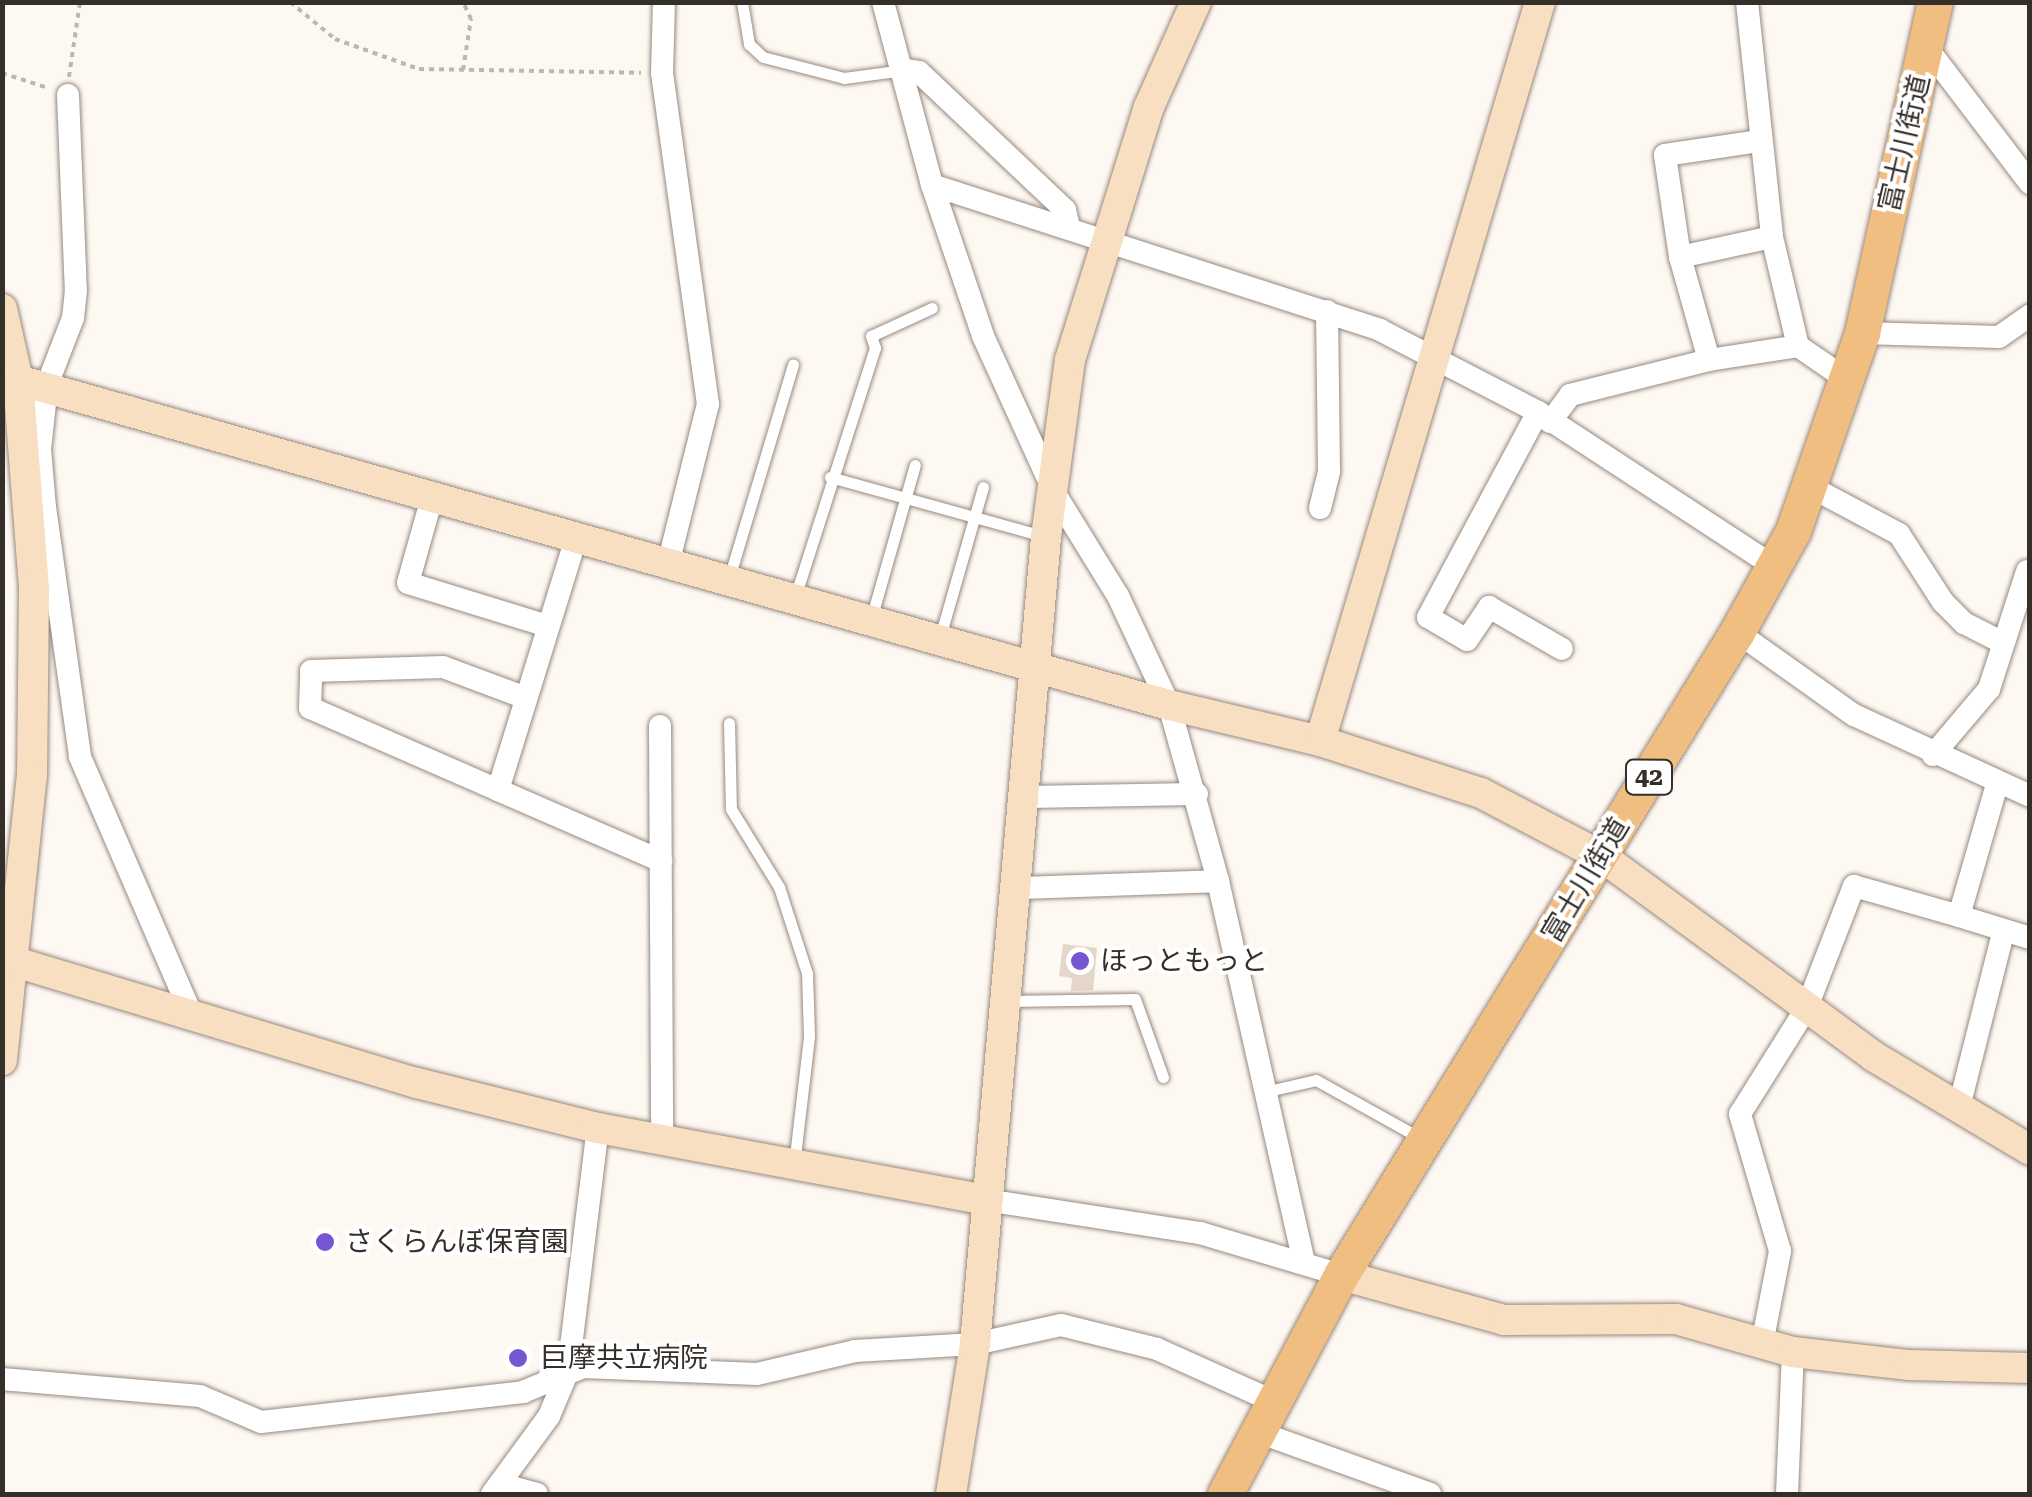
<!DOCTYPE html>
<meta charset="utf-8">
<style>
body{margin:0}
#map{position:relative;width:2032px;height:1497px;overflow:hidden;background:#fef8f3;font-family:"Roboto Serif","Noto Sans JP",serif}
div>[style]{position:absolute}
.building>*{inset:0;background:#e4d6c9}
.path>*{height:4px;margin-top:-2px;transform-origin:0;background:repeating-linear-gradient(90deg,#bdb7b2 0 5px,transparent 0 10px)}
.roads{filter:drop-shadow(0 0 2px #97897d) drop-shadow(0 0 2px #97897d)}
.lane>*{height:11px;margin:-5.5px;padding:0 5.5px;transform-origin:5.5px;border-radius:5.5px;background:#fff}
.street>*{height:22px;margin:-11px;padding:0 11px;transform-origin:11px;border-radius:11px;background:#fff}
.secondary>*{height:30px;margin:-15px;padding:0 15px;transform-origin:15px;border-radius:15px;background:#f8dfc1}
.primary>*{height:35px;margin:-17.5px;padding:0 17.5px;transform-origin:17.5px;border-radius:17.5px;background:#f1be82}
.dots>*{width:28px;height:28px;translate:-50% -50%;box-sizing:border-box;border:5px solid #fff;border-radius:50%}
span{translate:-50% -50%;white-space:nowrap;text-align:center;line-height:1.15;-webkit-text-stroke:8px #fff;paint-order:stroke}
.shield-label span{padding:2px 8px;background:#fff;border:2px solid;border-radius:8px;-webkit-text-stroke-width:0}
.shield-label{font-size:25px;color:#352f2a;font-weight:700}
.street-label{font-size:28px;color:#352f2a}
.poi-label{font-size:28px;color:#352f2a}
.left{translate:0 -50%;text-align:left}
.frame{position:absolute;inset:0;border:5px solid #352f2a;pointer-events:none}
</style>
<div id="map">
<div class="building">
<div style="clip-path:polygon(1063px 944px,1097px 948px,1093px 990px,1071px 991px,1072px 978px,1059px 976px)"></div>
</div>
<div class="path">
<div style="left:290px;top:2px;width:58px;rotate:39.4deg"></div>
<div style="left:335px;top:39px;width:89px;rotate:19.7deg"></div>
<div style="left:419px;top:69px;width:222px;rotate:1deg"></div>
<div style="left:463px;top:70px;width:52px;rotate:-81.1deg"></div>
<div style="left:471px;top:19px;width:19px;rotate:-115deg"></div>
<div style="left:2px;top:73px;width:48px;rotate:18.1deg"></div>
<div style="left:69px;top:77px;width:76px;rotate:-81.7deg"></div>
</div>
<div class="roads">
<div class="lane">
<div style="left:742px;top:2px;width:43px;rotate:80.5deg"></div>
<div style="left:749px;top:44px;width:19px;rotate:43deg"></div>
<div style="left:763px;top:57px;width:84px;rotate:14.5deg"></div>
<div style="left:844px;top:78px;width:60px;rotate:-7.7deg"></div>
<div style="left:830px;top:477px;width:221px;rotate:15.5deg"></div>
<div style="left:729px;top:578px;width:223px;rotate:-73.3deg"></div>
<div style="left:795px;top:597px;width:262px;rotate:-72.2deg"></div>
<div style="left:875px;top:348px;width:13px;rotate:-108deg"></div>
<div style="left:871px;top:336px;width:67px;rotate:-24.7deg"></div>
<div style="left:871px;top:619px;width:160px;rotate:-74.1deg"></div>
<div style="left:940px;top:637px;width:156px;rotate:-74deg"></div>
<div style="left:729px;top:723px;width:86px;rotate:88.7deg"></div>
<div style="left:731px;top:809px;width:92px;rotate:58.4deg"></div>
<div style="left:779px;top:887px;width:90px;rotate:72deg"></div>
<div style="left:807px;top:973px;width:64px;rotate:88.2deg"></div>
<div style="left:809px;top:1037px;width:129px;rotate:96.7deg"></div>
<div style="left:1008px;top:1001px;width:127px;rotate:-0.9deg"></div>
<div style="left:1135px;top:999px;width:83px;rotate:70.3deg"></div>
<div style="left:1268px;top:1091px;width:49px;rotate:-12.9deg"></div>
<div style="left:1316px;top:1080px;width:121px;rotate:29.1deg"></div>
</div>
<div class="street">
<div style="left:664px;top:2px;width:71px;rotate:91.6deg"></div>
<div style="left:662px;top:73px;width:334px;rotate:82.1deg"></div>
<div style="left:708px;top:404px;width:162px;rotate:104deg"></div>
<div style="left:883px;top:2px;width:189px;rotate:75deg"></div>
<div style="left:932px;top:185px;width:159px;rotate:71.3deg"></div>
<div style="left:983px;top:336px;width:174px;rotate:65.5deg"></div>
<div style="left:1055px;top:494px;width:120px;rotate:58.3deg"></div>
<div style="left:1118px;top:596px;width:120px;rotate:64.9deg"></div>
<div style="left:1169px;top:705px;width:183px;rotate:74.4deg"></div>
<div style="left:1218px;top:881px;width:392px;rotate:77.3deg"></div>
<div style="left:1747px;top:2px;width:236px;rotate:83.9deg"></div>
<div style="left:1772px;top:237px;width:112px;rotate:76.6deg"></div>
<div style="left:1798px;top:346px;width:58px;rotate:34.5deg"></div>
<div style="left:1927px;top:48px;width:170px;rotate:52.7deg"></div>
<div style="left:905px;top:70px;width:14px;rotate:8deg"></div>
<div style="left:919px;top:72px;width:201px;rotate:43.4deg"></div>
<div style="left:1065px;top:210px;width:18px;rotate:77deg"></div>
<div style="left:68px;top:95px;width:195px;rotate:87.7deg"></div>
<div style="left:76px;top:290px;width:28px;rotate:96deg"></div>
<div style="left:73px;top:318px;width:72px;rotate:111.2deg"></div>
<div style="left:47px;top:385px;width:64px;rotate:96.2deg"></div>
<div style="left:40px;top:449px;width:58px;rotate:85.1deg"></div>
<div style="left:45px;top:507px;width:252px;rotate:82deg"></div>
<div style="left:80px;top:757px;width:279px;rotate:66.6deg"></div>
<div style="left:932px;top:185px;width:471px;rotate:17.9deg"></div>
<div style="left:1380px;top:330px;width:178px;rotate:27.4deg"></div>
<div style="left:1538px;top:412px;width:281px;rotate:33.2deg"></div>
<div style="left:1680px;top:257px;width:94px;rotate:-12.3deg"></div>
<div style="left:1862px;top:333px;width:137px;rotate:1.7deg"></div>
<div style="left:1999px;top:337px;width:38px;rotate:-35deg"></div>
<div style="left:1709px;top:360px;width:107px;rotate:-105.7deg"></div>
<div style="left:1680px;top:257px;width:103px;rotate:-98.4deg"></div>
<div style="left:1665px;top:155px;width:96px;rotate:-8.4deg"></div>
<div style="left:1538px;top:412px;width:233px;rotate:118.2deg"></div>
<div style="left:1428px;top:617px;width:45px;rotate:30.5deg"></div>
<div style="left:1467px;top:640px;width:40px;rotate:-56deg"></div>
<div style="left:1489px;top:607px;width:84px;rotate:29.9deg"></div>
<div style="left:1550px;top:422px;width:34px;rotate:-53deg"></div>
<div style="left:1570px;top:395px;width:143px;rotate:-14.1deg"></div>
<div style="left:1709px;top:360px;width:90px;rotate:-8.9deg"></div>
<div style="left:1809px;top:486px;width:102px;rotate:28.1deg"></div>
<div style="left:1899px;top:534px;width:81px;rotate:57.1deg"></div>
<div style="left:1943px;top:602px;width:30px;rotate:45deg"></div>
<div style="left:1964px;top:623px;width:44px;rotate:27.1deg"></div>
<div style="left:433px;top:494px;width:92px;rotate:105.7deg"></div>
<div style="left:408px;top:583px;width:146px;rotate:17.1deg"></div>
<div style="left:1320px;top:508px;width:38px;rotate:-76deg"></div>
<div style="left:1329px;top:471px;width:160px;rotate:-90.7deg"></div>
<div style="left:577px;top:535px;width:267px;rotate:107.2deg"></div>
<div style="left:498px;top:790px;width:178px;rotate:23.5deg"></div>
<div style="left:1737px;top:632px;width:143px;rotate:35.4deg"></div>
<div style="left:1854px;top:715px;width:194px;rotate:24.7deg"></div>
<div style="left:660px;top:726px;width:417px;rotate:89.7deg"></div>
<div style="left:1933px;top:755px;width:87px;rotate:-49.7deg"></div>
<div style="left:1989px;top:689px;width:124px;rotate:-72.1deg"></div>
<div style="left:498px;top:790px;width:205px;rotate:-156.4deg"></div>
<div style="left:310px;top:708px;width:37px;rotate:-88deg"></div>
<div style="left:311px;top:671px;width:132px;rotate:-1.7deg"></div>
<div style="left:443px;top:667px;width:89px;rotate:20.5deg"></div>
<div style="left:1025px;top:797px;width:172px;rotate:-1deg"></div>
<div style="left:1018px;top:888px;width:200px;rotate:-2deg"></div>
<div style="left:1959px;top:916px;width:74px;rotate:17.2deg"></div>
<div style="left:1958px;top:1111px;width:184px;rotate:-75.8deg"></div>
<div style="left:986px;top:1200px;width:217px;rotate:8.8deg"></div>
<div style="left:1200px;top:1233px;width:147px;rotate:16.6deg"></div>
<div style="left:1762px;top:1344px;width:95px;rotate:-79deg"></div>
<div style="left:1780px;top:1251px;width:143px;rotate:-106.3deg"></div>
<div style="left:1740px;top:1114px;width:126px;rotate:-57.9deg"></div>
<div style="left:1807px;top:1007px;width:130px;rotate:-68.8deg"></div>
<div style="left:1854px;top:886px;width:109px;rotate:15.9deg"></div>
<div style="left:1959px;top:916px;width:137px;rotate:-73.9deg"></div>
<div style="left:2px;top:1379px;width:199px;rotate:4.9deg"></div>
<div style="left:200px;top:1396px;width:66px;rotate:23.1deg"></div>
<div style="left:261px;top:1422px;width:264px;rotate:-6.5deg"></div>
<div style="left:523px;top:1392px;width:65px;rotate:-22.6deg"></div>
<div style="left:583px;top:1367px;width:174px;rotate:2.3deg"></div>
<div style="left:757px;top:1374px;width:101px;rotate:-13.2deg"></div>
<div style="left:855px;top:1351px;width:120px;rotate:-3.3deg"></div>
<div style="left:975px;top:1344px;width:88px;rotate:-12.5deg"></div>
<div style="left:1061px;top:1325px;width:99px;rotate:14deg"></div>
<div style="left:1157px;top:1349px;width:129px;rotate:24.2deg"></div>
<div style="left:1258px;top:1432px;width:183px;rotate:19.8deg"></div>
<div style="left:500px;top:1484px;width:38px;rotate:15deg"></div>
<div style="left:492px;top:1494px;width:97px;rotate:-53.8deg"></div>
<div style="left:549px;top:1416px;width:49px;rotate:-67.1deg"></div>
<div style="left:568px;top:1371px;width:245px;rotate:-83deg"></div>
<div style="left:1787px;top:1494px;width:142px;rotate:-87.6deg"></div>
</div>
<div class="secondary">
<div style="left:2px;top:309px;width:73px;rotate:77.3deg"></div>
<div style="left:18px;top:380px;width:211px;rotate:85.6deg"></div>
<div style="left:34px;top:590px;width:184px;rotate:90.6deg"></div>
<div style="left:32px;top:774px;width:288px;rotate:96deg"></div>
<div style="left:18px;top:380px;width:1196px;rotate:15.77deg"></div>
<div style="left:1169px;top:705px;width:155px;rotate:13.4deg"></div>
<div style="left:1320px;top:741px;width:169px;rotate:17.9deg"></div>
<div style="left:1481px;top:793px;width:136px;rotate:27.7deg"></div>
<div style="left:1601px;top:856px;width:338px;rotate:36.3deg"></div>
<div style="left:1873px;top:1056px;width:183px;rotate:30.9deg"></div>
<div style="left:1320px;top:741px;width:771px;rotate:-73.42deg"></div>
<div style="left:2px;top:958px;width:433px;rotate:16.8deg"></div>
<div style="left:417px;top:1083px;width:187px;rotate:14deg"></div>
<div style="left:598px;top:1128px;width:395px;rotate:10.5deg"></div>
<div style="left:1341px;top:1275px;width:169px;rotate:15.4deg"></div>
<div style="left:1504px;top:1320px;width:172px;rotate:-0.3deg"></div>
<div style="left:1676px;top:1319px;width:122px;rotate:15.8deg"></div>
<div style="left:1793px;top:1352px;width:117px;rotate:6.4deg"></div>
<div style="left:1909px;top:1365px;width:121px;rotate:1.4deg"></div>
<div style="left:951px;top:1494px;width:152px;rotate:-80.9deg"></div>
<div style="left:975px;top:1344px;width:810px;rotate:-84.97deg"></div>
<div style="left:1046px;top:537px;width:179px;rotate:-82.3deg"></div>
<div style="left:1070px;top:360px;width:265px;rotate:-72.7deg"></div>
<div style="left:1149px;top:107px;width:115px;rotate:-65.9deg"></div>
</div>
<div class="primary">
<div style="left:1225px;top:1494px;width:248px;rotate:-62.1deg"></div>
<div style="left:1341px;top:1275px;width:755px;rotate:-58.37deg"></div>
<div style="left:1737px;top:632px;width:115px;rotate:-61deg"></div>
<div style="left:1793px;top:531px;width:210px;rotate:-70.8deg"></div>
<div style="left:1862px;top:333px;width:339px;rotate:-77.6deg"></div>
</div>
</div>
<div class="dots">
<div style="left:1080px;top:961px;background:#7457d1"></div>
<div style="left:325px;top:1242px;background:#7457d1"></div>
<div style="left:518px;top:1358px;background:#7457d1"></div>
</div>
<div class="shield-label">
<span style="left:1649px;top:777px">42</span>
</div>
<div class="street-label">
<span style="left:1905px;top:143px;rotate:-77deg">富士川街道</span>
<span style="left:1586px;top:880px;rotate:-59deg">富士川街道</span>
</div>
<div class="poi-label">
<span class="left" style="left:1100px;top:961px">ほっともっと</span>
<span class="left" style="left:345px;top:1242px">さくらんぼ保育園</span>
<span class="left" style="left:540px;top:1358px">巨摩共立病院</span>
</div>
<div class="frame"></div>
</div>
